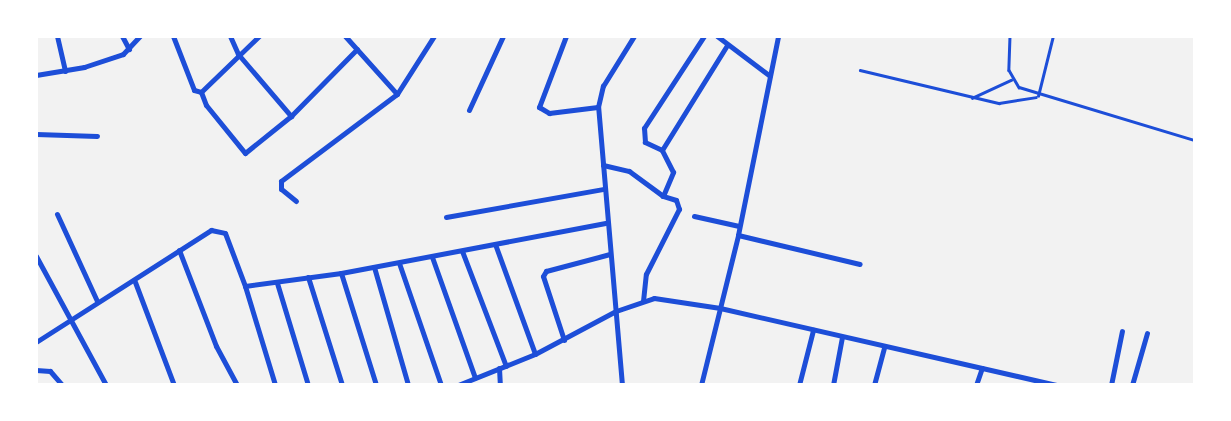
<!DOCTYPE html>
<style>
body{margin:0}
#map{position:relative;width:1231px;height:421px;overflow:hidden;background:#f2f2f2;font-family:"Varela Round",sans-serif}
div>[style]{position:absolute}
.service>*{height:2.5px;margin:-1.25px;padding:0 1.25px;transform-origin:1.25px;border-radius:1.25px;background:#1d4ed8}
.minor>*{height:5px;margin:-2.5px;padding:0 2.5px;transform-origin:2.5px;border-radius:2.5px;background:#1d4ed8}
span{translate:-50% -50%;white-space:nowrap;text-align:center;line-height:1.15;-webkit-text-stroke:5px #fff;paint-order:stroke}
.frame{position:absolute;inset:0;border:38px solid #fff;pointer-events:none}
</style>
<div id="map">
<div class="service">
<div style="left:1010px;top:36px;width:34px;rotate:92deg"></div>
<div style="left:1009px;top:70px;width:20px;rotate:60deg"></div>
<div style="left:1019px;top:87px;width:184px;rotate:16.8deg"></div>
<div style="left:860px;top:70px;width:143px;rotate:13.4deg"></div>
<div style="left:999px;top:103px;width:37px;rotate:-9deg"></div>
<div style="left:1038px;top:96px;width:62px;rotate:-76deg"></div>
<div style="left:972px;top:98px;width:43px;rotate:-24.8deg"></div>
</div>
<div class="minor">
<div style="left:57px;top:36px;width:36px;rotate:77deg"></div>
<div style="left:122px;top:36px;width:15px;rotate:62deg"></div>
<div style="left:173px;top:36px;width:58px;rotate:68.7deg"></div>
<div style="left:194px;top:90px;width:7px;rotate:16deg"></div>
<div style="left:201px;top:92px;width:81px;rotate:-44deg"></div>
<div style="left:230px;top:36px;width:20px;rotate:66deg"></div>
<div style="left:238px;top:54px;width:82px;rotate:49.5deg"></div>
<div style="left:291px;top:116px;width:94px;rotate:-45.4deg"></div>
<div style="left:345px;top:36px;width:78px;rotate:48.1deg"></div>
<div style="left:566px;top:36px;width:76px;rotate:110.8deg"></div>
<div style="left:539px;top:107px;width:12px;rotate:31deg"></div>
<div style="left:549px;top:113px;width:49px;rotate:-7deg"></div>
<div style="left:717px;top:36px;width:66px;rotate:37deg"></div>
<div style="left:36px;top:75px;width:49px;rotate:-9.5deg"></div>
<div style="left:84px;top:67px;width:41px;rotate:-18.4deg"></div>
<div style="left:123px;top:54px;width:25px;rotate:-47deg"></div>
<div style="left:201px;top:92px;width:14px;rotate:69deg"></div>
<div style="left:206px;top:105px;width:62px;rotate:50.9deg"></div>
<div style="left:245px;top:153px;width:59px;rotate:-38.8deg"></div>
<div style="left:469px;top:110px;width:81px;rotate:-65.3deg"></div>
<div style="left:36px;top:134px;width:61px;rotate:1.9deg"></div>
<div style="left:662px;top:150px;width:19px;rotate:-155deg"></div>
<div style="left:645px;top:142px;width:14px;rotate:-94deg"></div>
<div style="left:644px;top:128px;width:110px;rotate:-56.9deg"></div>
<div style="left:603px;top:165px;width:27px;rotate:13deg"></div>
<div style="left:629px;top:171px;width:42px;rotate:36.3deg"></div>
<div style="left:663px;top:196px;width:26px;rotate:-67deg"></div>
<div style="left:673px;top:172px;width:25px;rotate:-117deg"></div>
<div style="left:662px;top:150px;width:123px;rotate:-58.2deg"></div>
<div style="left:296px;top:201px;width:19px;rotate:-141deg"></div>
<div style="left:281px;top:189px;width:8px;rotate:-90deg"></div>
<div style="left:281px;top:181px;width:145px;rotate:-36.9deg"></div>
<div style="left:397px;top:94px;width:69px;rotate:-57.5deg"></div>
<div style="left:57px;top:214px;width:96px;rotate:65.3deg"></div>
<div style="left:694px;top:216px;width:46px;rotate:12.5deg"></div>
<div style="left:446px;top:217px;width:159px;rotate:-10.1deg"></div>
<div style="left:738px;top:235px;width:125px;rotate:13.4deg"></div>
<div style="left:495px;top:244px;width:117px;rotate:70deg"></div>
<div style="left:179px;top:250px;width:103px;rotate:68.9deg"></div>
<div style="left:216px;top:346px;width:44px;rotate:61.7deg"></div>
<div style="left:462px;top:251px;width:123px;rotate:69.1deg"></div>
<div style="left:36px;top:256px;width:147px;rotate:61.5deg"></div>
<div style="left:432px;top:257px;width:128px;rotate:70.4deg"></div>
<div style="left:399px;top:263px;width:129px;rotate:71deg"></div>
<div style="left:374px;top:267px;width:123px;rotate:73.9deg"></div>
<div style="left:341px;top:273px;width:117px;rotate:72.6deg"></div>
<div style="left:308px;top:277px;width:113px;rotate:72.5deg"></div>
<div style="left:135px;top:282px;width:110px;rotate:69.3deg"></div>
<div style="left:277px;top:283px;width:107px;rotate:73.1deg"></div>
<div style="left:245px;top:286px;width:103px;rotate:73.1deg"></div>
<div style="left:643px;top:301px;width:27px;rotate:-84deg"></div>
<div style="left:646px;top:274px;width:73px;rotate:-63.1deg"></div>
<div style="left:679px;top:209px;width:9px;rotate:-108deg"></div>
<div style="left:676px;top:200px;width:14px;rotate:-163deg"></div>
<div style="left:564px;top:340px;width:67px;rotate:-108.2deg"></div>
<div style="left:543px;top:276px;width:6px;rotate:-59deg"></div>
<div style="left:546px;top:271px;width:66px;rotate:-14.9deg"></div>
<div style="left:36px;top:342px;width:208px;rotate:-32.6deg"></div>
<div style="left:211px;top:230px;width:14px;rotate:12deg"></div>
<div style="left:225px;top:233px;width:57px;rotate:69.3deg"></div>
<div style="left:245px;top:286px;width:97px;rotate:-7.7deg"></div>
<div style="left:341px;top:273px;width:269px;rotate:-10.7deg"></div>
<div style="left:499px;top:368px;width:17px;rotate:87deg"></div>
<div style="left:36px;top:370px;width:14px;rotate:4deg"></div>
<div style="left:50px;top:371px;width:18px;rotate:49deg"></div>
<div style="left:458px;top:385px;width:83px;rotate:-21.9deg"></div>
<div style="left:535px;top:354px;width:92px;rotate:-28deg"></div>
<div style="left:616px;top:311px;width:40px;rotate:-18.9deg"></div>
<div style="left:654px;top:298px;width:67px;rotate:8.6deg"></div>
<div style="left:720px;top:308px;width:345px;rotate:12.9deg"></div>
<div style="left:622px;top:385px;width:279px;rotate:-94.9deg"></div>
<div style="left:598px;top:107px;width:22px;rotate:-77deg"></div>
<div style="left:603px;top:86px;width:59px;rotate:-58.2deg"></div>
<div style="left:701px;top:385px;width:154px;rotate:-76.1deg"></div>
<div style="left:738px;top:235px;width:203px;rotate:-78.6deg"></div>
<div style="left:799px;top:385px;width:57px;rotate:-75.7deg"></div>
<div style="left:833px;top:385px;width:49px;rotate:-79.4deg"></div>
<div style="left:874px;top:385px;width:39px;rotate:-75deg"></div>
<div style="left:976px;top:385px;width:18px;rotate:-71deg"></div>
<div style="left:1111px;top:385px;width:55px;rotate:-78.5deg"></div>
<div style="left:1132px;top:385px;width:54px;rotate:-73.9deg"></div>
</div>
<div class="frame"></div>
</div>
